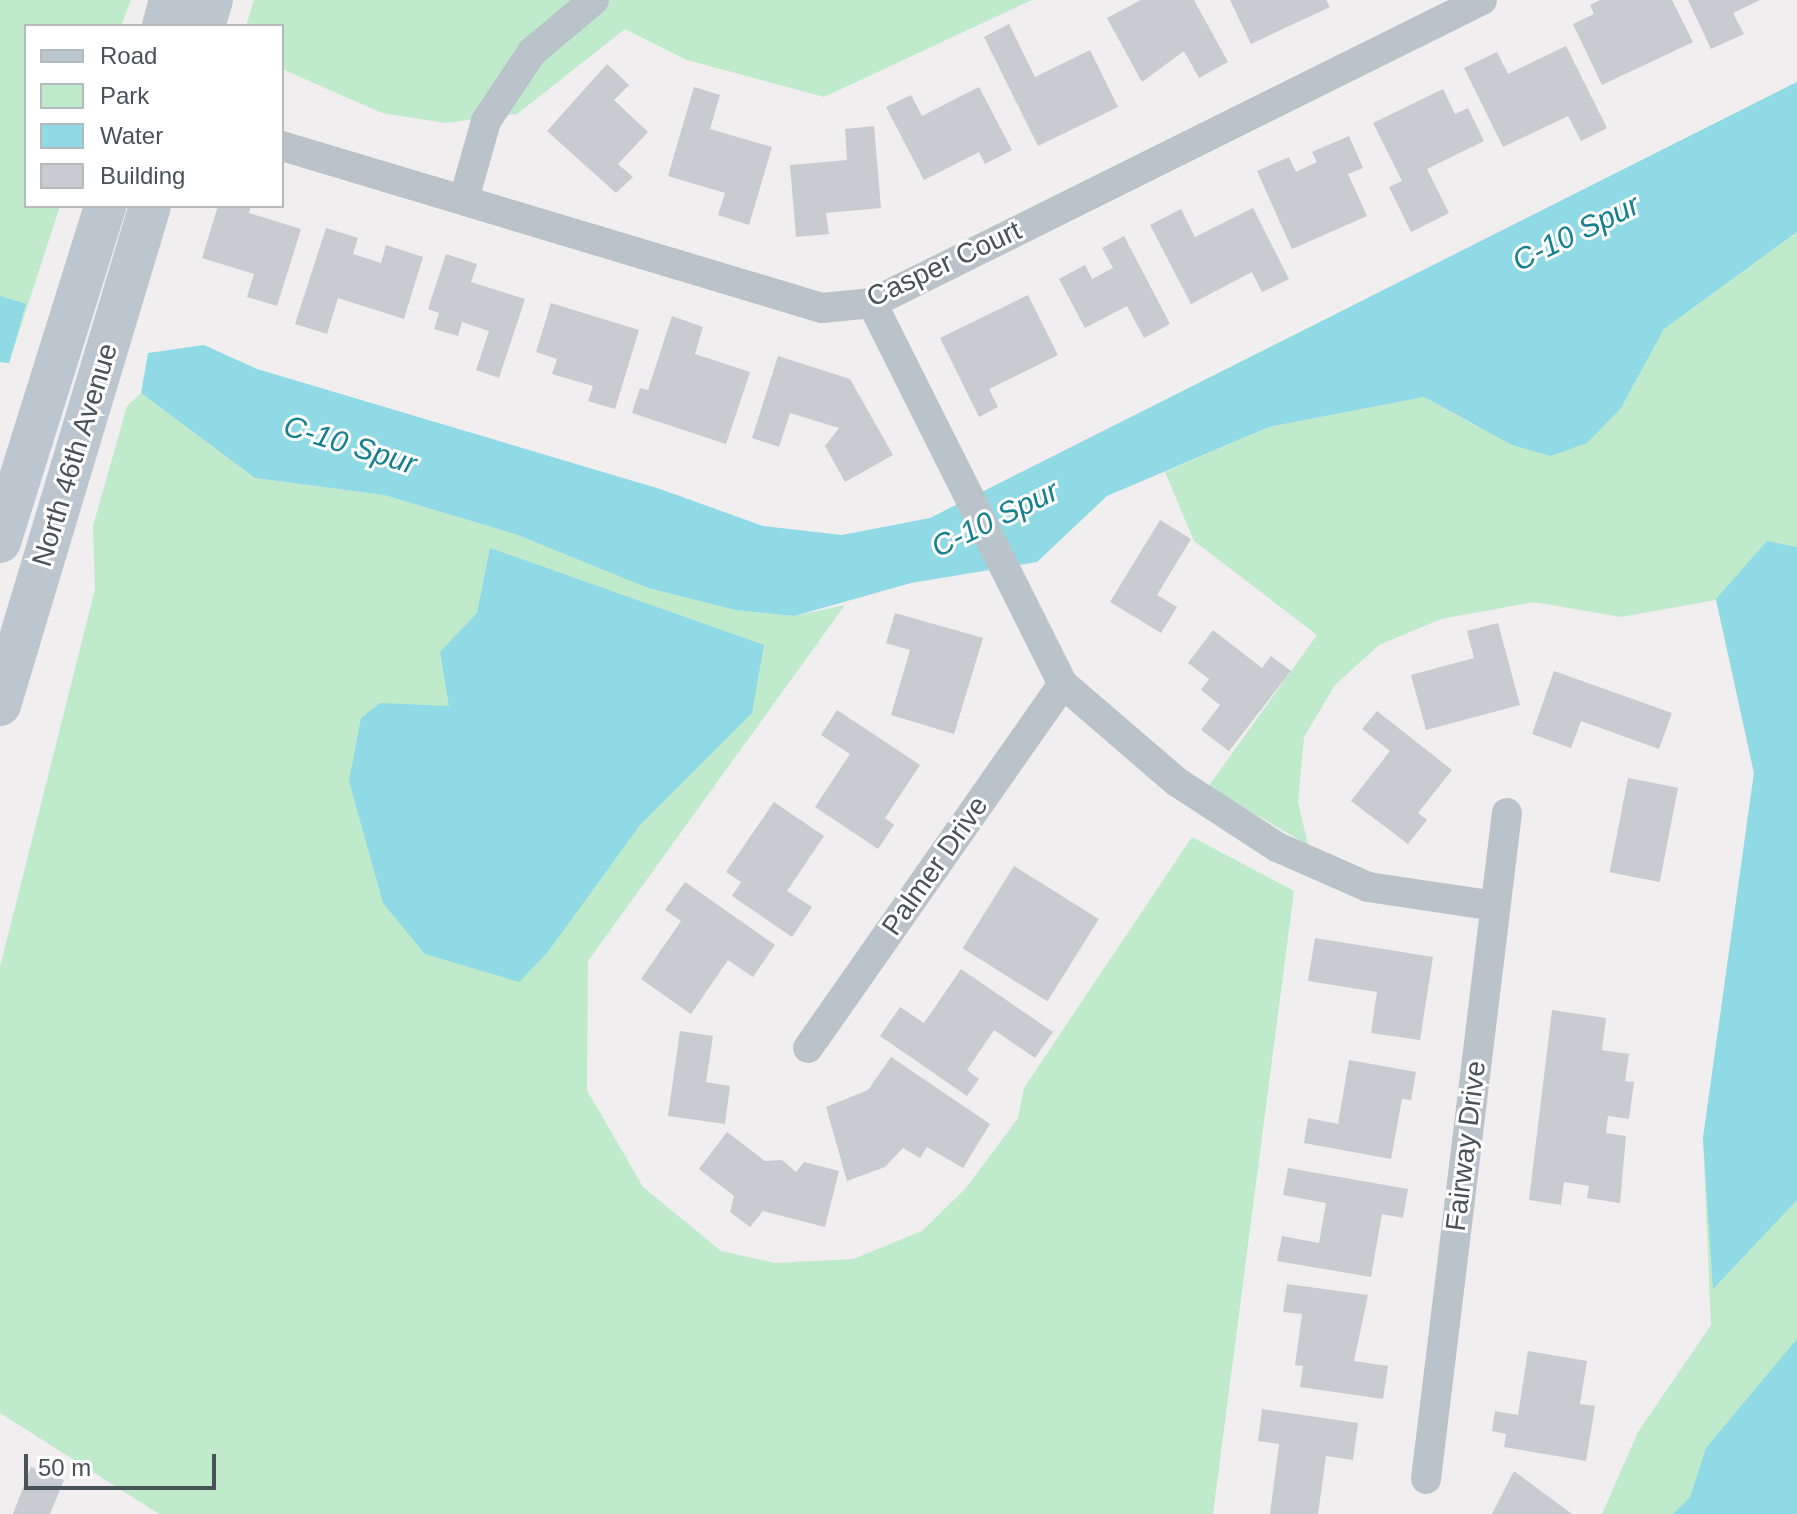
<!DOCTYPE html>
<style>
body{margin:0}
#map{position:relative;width:1797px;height:1514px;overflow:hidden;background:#f0eeee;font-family:Arial,sans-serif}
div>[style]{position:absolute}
.green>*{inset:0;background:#bfebcc}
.water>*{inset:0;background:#8fdae5}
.building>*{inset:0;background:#c8cbd0;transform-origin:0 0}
.street>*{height:30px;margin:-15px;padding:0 15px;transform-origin:15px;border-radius:15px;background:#bac3c9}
.secondary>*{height:42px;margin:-21px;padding:0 21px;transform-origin:21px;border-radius:21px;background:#bbc6ce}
span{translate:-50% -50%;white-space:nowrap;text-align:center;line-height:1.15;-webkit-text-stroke:6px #fff;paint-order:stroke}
.street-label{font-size:28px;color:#475259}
.water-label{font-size:30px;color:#16808f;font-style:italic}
.legend{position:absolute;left:24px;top:24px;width:260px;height:184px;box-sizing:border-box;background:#fff;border:2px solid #b5babd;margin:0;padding:10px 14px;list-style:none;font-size:24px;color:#475259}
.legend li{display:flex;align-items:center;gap:16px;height:40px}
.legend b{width:40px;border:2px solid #b5babd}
.scale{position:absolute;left:24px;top:1454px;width:192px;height:36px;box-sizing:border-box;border:4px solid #475259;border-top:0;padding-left:10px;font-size:24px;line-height:28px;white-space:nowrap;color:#475259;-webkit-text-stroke:6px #fff;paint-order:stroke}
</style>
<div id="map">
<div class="green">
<div style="clip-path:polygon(0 0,131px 0,121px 26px,26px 26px,26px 206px,60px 206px,9px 363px,0 362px)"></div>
<div style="clip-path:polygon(254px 0,1032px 0,824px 97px,687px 60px,625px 29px,517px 114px,445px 123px,382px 113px,282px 69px,282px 26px,246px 26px)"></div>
<div style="clip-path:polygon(1797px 232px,1797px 1514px,1602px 1514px,1638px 1432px,1711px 1325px,1703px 1138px,1754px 773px,1716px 600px,1621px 617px,1534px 602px,1441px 619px,1379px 645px,1335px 685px,1304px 737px,1298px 802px,1308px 845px,1208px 787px,1317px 635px,1194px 541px,1165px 472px,1269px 427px,1424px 397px,1478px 427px,1621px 408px,1664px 329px)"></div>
<div style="clip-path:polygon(141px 393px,255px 478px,384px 495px,515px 534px,648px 588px,735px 610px,794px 616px,845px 605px,588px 961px,587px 1090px,643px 1187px,721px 1251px,775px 1263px,853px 1259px,922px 1231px,966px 1188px,1018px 1118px,1024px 1088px,1192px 837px,1294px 891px,1213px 1514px,159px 1514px,0 1413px,0 967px,95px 589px,93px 526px,127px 406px)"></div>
</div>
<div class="water">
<div style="clip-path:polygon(1797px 82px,1797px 232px,1664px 329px,1621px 408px,1587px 443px,1551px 456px,1512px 445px,1424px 397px,1269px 427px,1107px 496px,1037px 562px,911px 583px,794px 616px,735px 610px,648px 588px,515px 534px,384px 495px,255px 478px,141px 393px,148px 353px,204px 345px,257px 369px,660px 489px,763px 526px,842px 535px,930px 518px)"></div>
<div style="clip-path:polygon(0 296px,26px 304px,9px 363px,0 362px)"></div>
<div style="clip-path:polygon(1767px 541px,1797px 547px,1797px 1200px,1713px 1289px,1703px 1138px,1754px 773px,1716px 599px)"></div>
<div style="clip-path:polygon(490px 548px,764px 645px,752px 713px,640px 825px,547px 953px,519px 982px,425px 954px,383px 903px,349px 781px,361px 718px,380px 703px,449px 706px,440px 652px,477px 613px)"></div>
<div style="clip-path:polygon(1797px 1339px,1797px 1514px,1673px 1514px,1690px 1497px,1706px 1448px)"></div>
</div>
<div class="building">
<div style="clip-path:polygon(1141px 0,1194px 0,1228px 62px,1199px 78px,1184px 51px,1142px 82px,1107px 18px)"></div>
<div style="clip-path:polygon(1230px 0,1326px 0,1330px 7px,1251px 44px)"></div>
<div style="clip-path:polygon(1600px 0,1672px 0,1693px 42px,1602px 85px,1573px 24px,1594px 14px,1590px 5px)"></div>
<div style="clip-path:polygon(1688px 0,1760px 0,1733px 13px,1744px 34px,1711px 49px)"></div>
<div style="clip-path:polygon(1009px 24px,1035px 77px,1090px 50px,1118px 107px,1038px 146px,984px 37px)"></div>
<div style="clip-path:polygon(1566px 46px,1607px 128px,1581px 141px,1568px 116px,1503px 147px,1464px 68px,1497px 52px,1508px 74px)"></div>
<div style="clip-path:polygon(607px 64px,629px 85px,614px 100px,648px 132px,618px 164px,633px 177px,616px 193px,547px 131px)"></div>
<div style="clip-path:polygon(694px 87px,720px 95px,710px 129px,772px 147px,749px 225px,718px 215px,725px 193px,668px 176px)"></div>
<div style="clip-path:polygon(979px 87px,1012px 150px,985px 164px,979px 152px,924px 180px,886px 107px,911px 95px,922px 116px)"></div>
<div style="clip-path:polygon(1443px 89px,1455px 114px,1468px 108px,1484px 141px,1427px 169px,1449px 213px,1411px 232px,1389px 187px,1402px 181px,1373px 123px)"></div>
<div style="clip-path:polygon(874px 126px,881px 208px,826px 213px,829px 234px,796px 237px,790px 165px,847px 160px,845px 129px)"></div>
<div style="clip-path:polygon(1349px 136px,1363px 168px,1348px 174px,1367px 216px,1292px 249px,1257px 171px,1289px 157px,1296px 172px,1317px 162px,1312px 152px)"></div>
<div style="clip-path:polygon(218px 206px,251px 206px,249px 213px,301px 229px,277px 306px,247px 297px,254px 274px,202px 258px)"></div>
<div style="clip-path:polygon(1253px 208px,1289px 279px,1262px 292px,1252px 272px,1191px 304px,1150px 225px,1181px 209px,1195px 237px)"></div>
<div style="clip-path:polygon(326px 228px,358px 238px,353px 254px,381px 263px,386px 245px,423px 257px,404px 319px,338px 298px,327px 334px,295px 324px)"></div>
<div style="clip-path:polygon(1124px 236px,1170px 324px,1144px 338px,1127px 306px,1085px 328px,1059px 279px,1085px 265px,1092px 279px,1113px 268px,1102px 248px)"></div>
<div style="clip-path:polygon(446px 254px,477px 264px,471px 282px,525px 299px,499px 378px,476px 370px,489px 331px,462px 322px,458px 336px,434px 329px,439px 313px,428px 309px)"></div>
<div style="clip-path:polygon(1028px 295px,1058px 355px,989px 389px,998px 407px,979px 417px,940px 338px)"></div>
<div style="clip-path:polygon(551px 303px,639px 330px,615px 409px,588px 401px,593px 386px,552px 374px,557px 359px,536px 352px)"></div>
<div style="clip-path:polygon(672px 316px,703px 327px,695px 354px,750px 372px,726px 444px,632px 413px,640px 388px,648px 390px)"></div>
<div style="clip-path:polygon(778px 356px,850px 379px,893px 455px,845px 482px,825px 446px,839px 428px,790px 413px,779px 447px,752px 438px)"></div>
<div style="clip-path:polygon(1160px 520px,1191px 539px,1157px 595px,1177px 607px,1161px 633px,1110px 602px)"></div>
<div style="clip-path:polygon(895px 613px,983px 638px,954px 734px,891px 715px,910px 650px,886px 643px)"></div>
<div style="clip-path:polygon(1498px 623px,1520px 705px,1426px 730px,1411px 675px,1474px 658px,1467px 631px)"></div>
<div style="clip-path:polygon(1213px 630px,1262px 668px,1271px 656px,1291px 671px,1229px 751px,1201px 730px,1220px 705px,1201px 690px,1209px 679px,1188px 663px)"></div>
<div style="clip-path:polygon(1554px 671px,1672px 713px,1659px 749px,1581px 721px,1571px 748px,1532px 734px)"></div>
<div style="clip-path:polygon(837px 710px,920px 765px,885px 818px,894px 825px,878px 849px,815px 807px,850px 754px,821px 735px)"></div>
<div style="clip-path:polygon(1377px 711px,1452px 770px,1418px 813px,1427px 820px,1408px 844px,1351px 801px,1390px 751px,1362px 729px)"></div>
<div style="left:1628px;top:778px;width:51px;height:96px;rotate:11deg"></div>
<div style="clip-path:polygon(774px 802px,824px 836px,787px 891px,812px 907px,792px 937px,732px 896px,741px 882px,726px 872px)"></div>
<div style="left:1014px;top:866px;width:100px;height:97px;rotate:32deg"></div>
<div style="clip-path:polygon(685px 882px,775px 945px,753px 977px,728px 960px,691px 1014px,641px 979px,681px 921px,665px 910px)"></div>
<div style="clip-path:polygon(1315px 938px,1433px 957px,1420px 1040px,1371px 1033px,1377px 992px,1308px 981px)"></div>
<div style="clip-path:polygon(961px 969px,1053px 1032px,1035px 1058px,994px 1030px,967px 1070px,979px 1079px,967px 1096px,880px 1036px,900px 1007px,924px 1023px)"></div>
<div style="clip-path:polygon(1552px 1010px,1606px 1018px,1602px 1050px,1629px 1054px,1625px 1081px,1634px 1082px,1629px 1119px,1608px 1116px,1606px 1133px,1626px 1136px,1620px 1203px,1587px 1198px,1589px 1186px,1564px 1182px,1561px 1205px,1529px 1200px)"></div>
<div style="clip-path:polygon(680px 1031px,713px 1036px,706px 1082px,730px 1086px,725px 1124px,668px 1116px)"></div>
<div style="clip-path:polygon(891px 1057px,990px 1124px,963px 1168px,927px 1147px,920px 1158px,903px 1148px,885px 1167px,847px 1181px,826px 1107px,868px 1090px)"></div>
<div style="clip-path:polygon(1349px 1060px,1416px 1072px,1411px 1100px,1402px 1099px,1391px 1159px,1304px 1143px,1308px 1118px,1338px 1124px)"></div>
<div style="clip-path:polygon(727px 1132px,765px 1161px,782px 1160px,796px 1172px,804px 1162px,839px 1171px,825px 1227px,763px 1211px,750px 1227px,730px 1212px,734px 1196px,699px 1169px)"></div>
<div style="clip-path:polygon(1288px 1168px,1408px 1189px,1403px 1218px,1382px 1214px,1371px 1277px,1277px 1261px,1282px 1236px,1319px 1243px,1326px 1203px,1283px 1195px)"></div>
<div style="clip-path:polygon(1287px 1284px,1368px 1295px,1354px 1361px,1388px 1366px,1383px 1399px,1300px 1387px,1303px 1366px,1295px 1365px,1302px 1314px,1283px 1312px)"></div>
<div style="clip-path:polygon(1528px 1351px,1587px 1361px,1580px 1404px,1595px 1406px,1586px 1461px,1504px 1447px,1506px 1434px,1492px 1431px,1495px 1411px,1518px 1415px)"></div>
<div style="clip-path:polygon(1262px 1409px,1358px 1423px,1353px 1460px,1326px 1456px,1318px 1514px,1270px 1514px,1279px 1444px,1258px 1441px)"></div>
<div style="clip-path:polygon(31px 1467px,64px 1480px,50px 1514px,13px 1514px)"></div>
<div style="clip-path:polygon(1514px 1471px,1572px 1514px,1492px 1514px)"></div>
</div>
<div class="street">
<div style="left:282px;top:146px;width:564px;rotate:16.7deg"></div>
<div style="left:822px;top:308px;width:50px;rotate:-5.7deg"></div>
<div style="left:872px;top:303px;width:681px;rotate:-26.41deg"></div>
<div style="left:464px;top:199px;width:81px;rotate:-74.2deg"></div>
<div style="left:486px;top:121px;width:83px;rotate:-56.3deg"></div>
<div style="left:532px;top:52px;width:81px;rotate:-40deg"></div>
<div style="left:872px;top:303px;width:426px;rotate:63.4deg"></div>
<div style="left:1063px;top:684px;width:150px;rotate:40.7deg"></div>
<div style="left:1177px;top:782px;width:119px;rotate:33deg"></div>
<div style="left:1277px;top:847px;width:99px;rotate:23.7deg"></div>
<div style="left:1368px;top:887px;width:128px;rotate:8.5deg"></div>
<div style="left:808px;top:1048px;width:444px;rotate:-55deg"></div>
<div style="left:1426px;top:1479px;width:671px;rotate:-83.07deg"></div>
</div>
<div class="secondary">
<div style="left:163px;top:26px;width:27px;rotate:-75deg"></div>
<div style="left:204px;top:26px;width:27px;rotate:-73deg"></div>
<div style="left:0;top:542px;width:352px;rotate:-72.6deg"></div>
<div style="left:0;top:705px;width:521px;rotate:-73.27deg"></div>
</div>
<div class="street-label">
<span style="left:944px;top:264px;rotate:-25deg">Casper Court</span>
<span style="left:75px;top:455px;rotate:-73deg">North 46th Avenue</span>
<span style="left:935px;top:866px;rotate:-55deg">Palmer Drive</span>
<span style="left:1466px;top:1146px;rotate:-83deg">Fairway Drive</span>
</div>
<div class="water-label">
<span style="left:1576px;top:233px;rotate:-26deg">C-10 Spur</span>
<span style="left:350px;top:445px;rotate:17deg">C-10 Spur</span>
<span style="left:995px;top:519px;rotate:-26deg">C-10 Spur</span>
</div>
<ul class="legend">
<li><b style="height:10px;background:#bbc6ce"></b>Road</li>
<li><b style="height:22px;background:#bfebcc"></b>Park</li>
<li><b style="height:22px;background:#8fdae5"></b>Water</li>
<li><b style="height:22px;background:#c8cbd0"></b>Building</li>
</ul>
<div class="scale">50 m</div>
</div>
